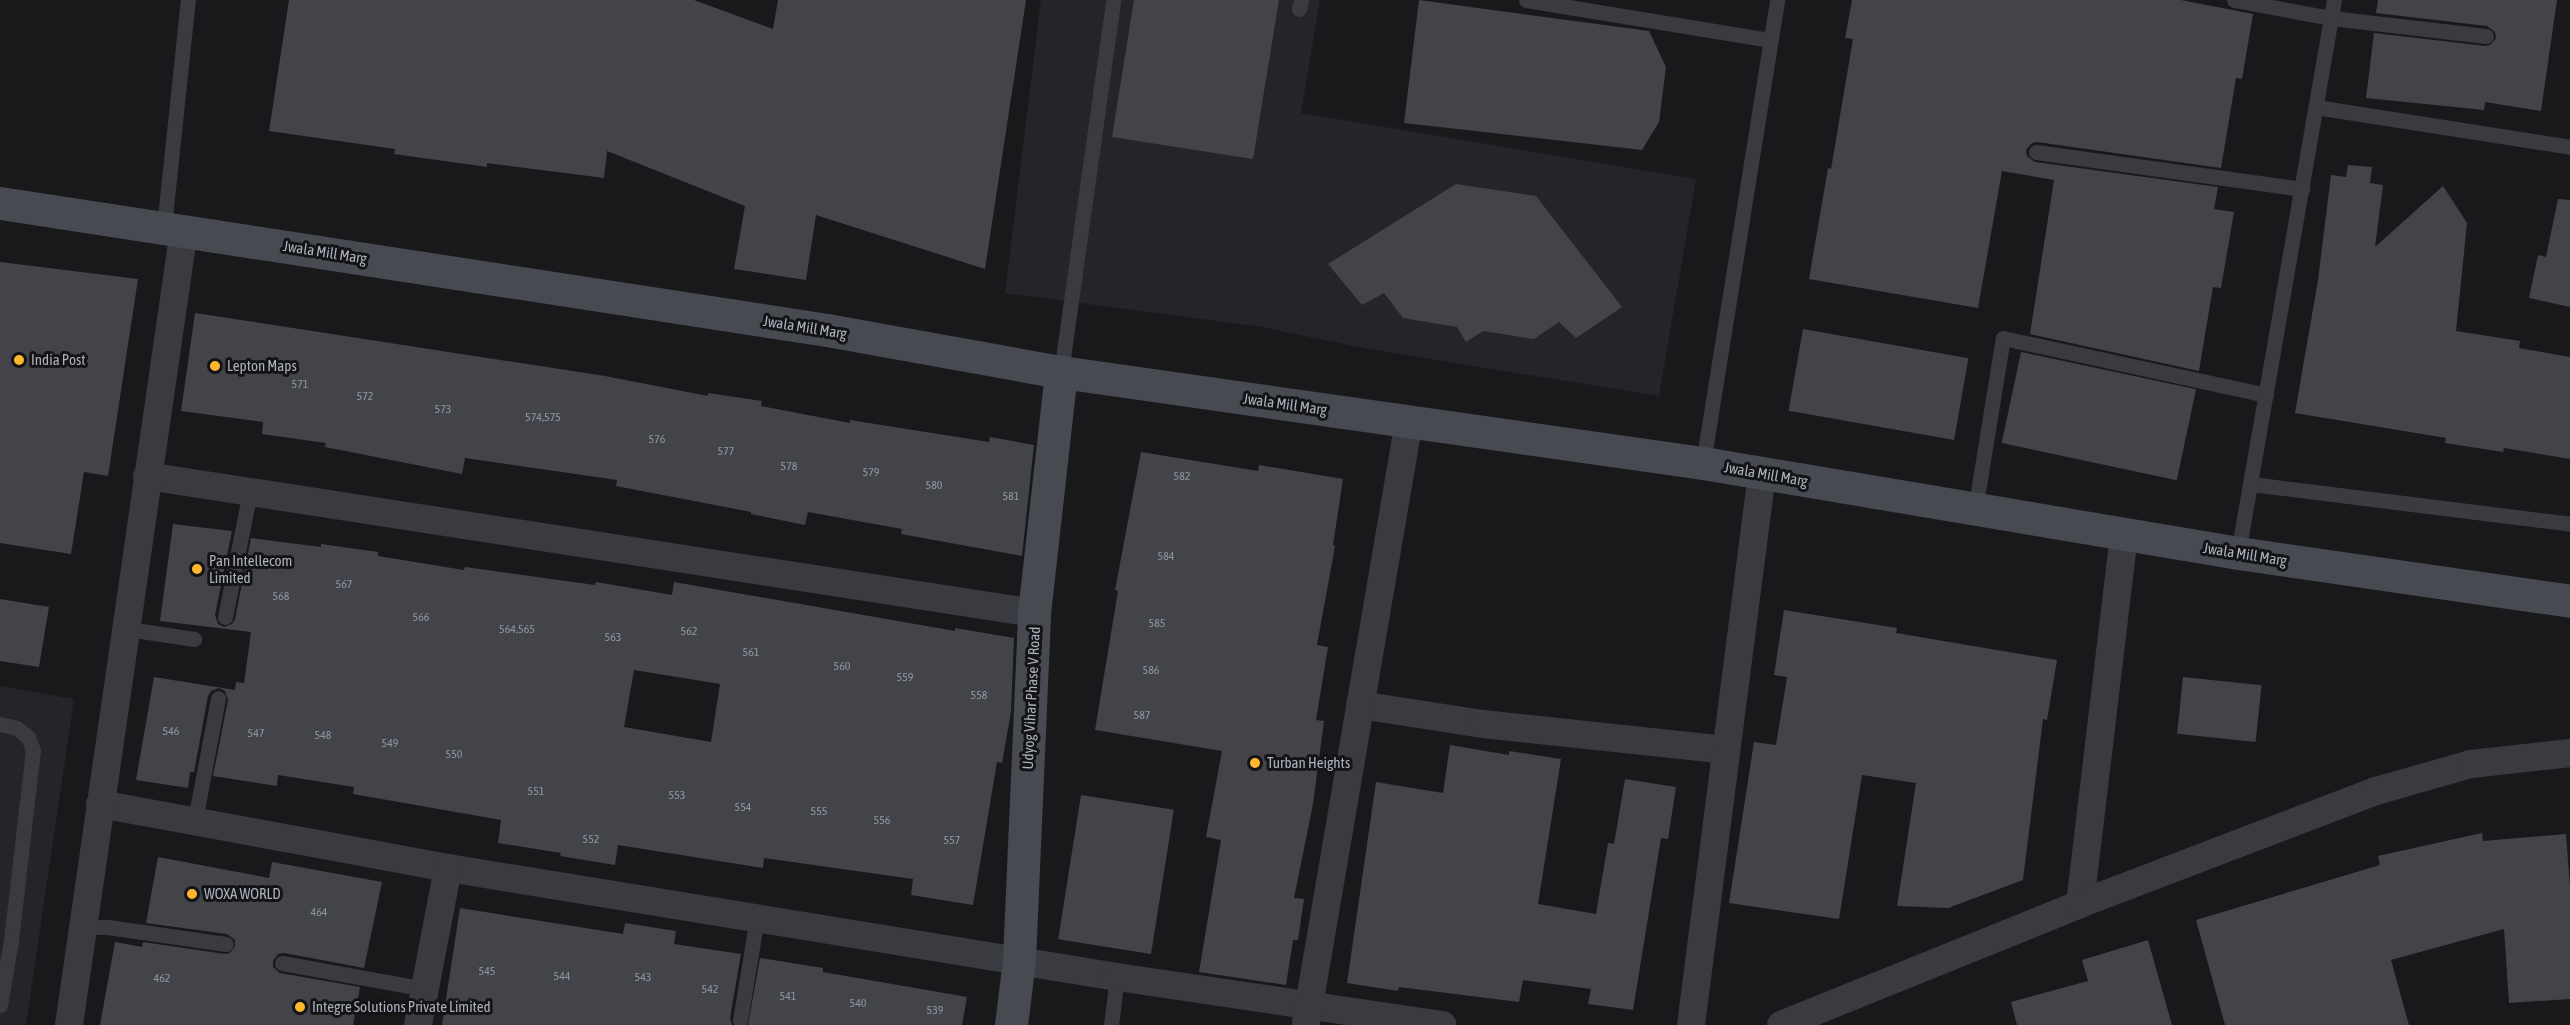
<!DOCTYPE html>
<style>
body{margin:0}
#map{position:relative;width:2570px;height:1025px;overflow:hidden;background:#19191c;font-family:"Asap Condensed",sans-serif}
div>[style]{position:absolute}
.built>*{inset:0;background:#252529}
.building>*{inset:0;background:#434449;transform-origin:0 0}
.lane>*{height:15px;margin:-7.5px;padding:0 7.5px;transform-origin:7.5px;border-radius:7.5px;background:#3a3b41}
.street>*{height:28px;margin:-14px;padding:0 14px;transform-origin:14px;border-radius:14px;background:#3a3b41}
.secondary>*{height:33px;margin:-16.5px;padding:0 16.5px;transform-origin:16.5px;border-radius:16.5px;background:#474a51}
.dots>*{width:16px;height:16px;translate:-50% -50%;box-sizing:border-box;border:3px solid #141417;border-radius:50%}
span{translate:-50% -50%;white-space:nowrap;text-align:center;line-height:1.15;-webkit-text-stroke:6px #141417;paint-order:stroke}
.number-label{font-size:12px;color:#90959f}
.number-label span{-webkit-text-stroke-width:0}
.street-label{font-size:15px;color:#aab0bc}
.poi-label{font-size:15px;color:#aab0bc}
.left{translate:0 -50%;text-align:left}
</style>
<div id="map">
<div class="built">
<div style="clip-path:polygon(1041px 0,1320px 0,1301px 113px,1696px 179px,1659px 396px,1369px 349px,1262px 327px,1005px 293px)"></div>
<div style="clip-path:polygon(0 686px,74px 699px,26px 1025px,0 1025px)"></div>
</div>
<div class="building">
<div style="clip-path:polygon(289px 0,694px 0,773px 29px,778px 0,1026px 0,985px 269px,816px 215px,806px 280px,734px 269px,745px 206px,607px 151px,604px 178px,487px 163px,487px 167px,394px 154px,395px 149px,269px 131px)"></div>
<div style="clip-path:polygon(1134px 0,1279px 0,1253px 159px,1112px 137px)"></div>
<div style="clip-path:polygon(1419px 0,1649px 31px,1666px 67px,1659px 122px,1642px 150px,1404px 123px)"></div>
<div style="clip-path:polygon(1852px 0,2181px 0,2253px 14px,2242px 79px,2236px 78px,2221px 168px,2037px 142px,2032px 143px,2026px 150px,2027px 156px,2035px 162px,2218px 187px,2214px 209px,2234px 212px,2221px 288px,2213px 287px,2199px 371px,2030px 334px,2054px 180px,2002px 171px,1978px 308px,1809px 279px,1828px 168px,1831px 169px,1853px 39px,1845px 38px)"></div>
<div style="clip-path:polygon(2378px 0,2557px 0,2541px 111px,2485px 102px,2484px 110px,2366px 98px,2374px 33px,2485px 46px,2490px 45px,2496px 38px,2495px 32px,2487px 26px,2376px 13px)"></div>
<div style="clip-path:polygon(2348px 165px,2372px 167px,2370px 183px,2383px 185px,2375px 247px,2443px 186px,2467px 223px,2456px 331px,2520px 341px,2519px 348px,2570px 357px,2570px 459px,2504px 448px,2503px 452px,2445px 443px,2446px 438px,2295px 413px,2318px 280px,2331px 175px,2346px 177px)"></div>
<div style="clip-path:polygon(1456px 184px,1536px 196px,1622px 307px,1576px 338px,1559px 322px,1534px 339px,1483px 331px,1466px 342px,1457px 327px,1403px 318px,1384px 293px,1362px 305px,1328px 264px)"></div>
<div style="clip-path:polygon(2558px 199px,2570px 200px,2570px 307px,2529px 298px,2538px 255px,2546px 257px)"></div>
<div style="clip-path:polygon(0 262px,138px 279px,108px 476px,84px 472px,71px 554px,0 543px)"></div>
<div style="clip-path:polygon(195px 313px,605px 376px,708px 396px,708px 393px,762px 401px,761px 406px,850px 423px,850px 420px,989px 442px,990px 437px,1034px 445px,1022px 556px,901px 534px,902px 529px,808px 512px,805px 525px,751px 514px,751px 512px,616px 486px,617px 480px,465px 458px,462px 474px,325px 447px,326px 443px,262px 434px,263px 422px,181px 411px)"></div>
<div style="left:1803px;top:329px;width:168px;height:83px;rotate:10deg"></div>
<div style="left:2021px;top:352px;width:179px;height:93px;rotate:12deg"></div>
<div style="clip-path:polygon(1141px 452px,1258px 471px,1259px 465px,1343px 479px,1333px 545px,1335px 546px,1317px 645px,1328px 647px,1316px 720px,1324px 721px,1313px 804px,1294px 898px,1304px 899px,1298px 940px,1293px 940px,1286px 985px,1199px 972px,1221px 840px,1206px 837px,1222px 751px,1095px 730px,1118px 591px,1115px 590px)"></div>
<div style="clip-path:polygon(evenodd,173px 524px,232px 531px,215px 615px,218px 624px,224px 627px,232px 624px,235px 619px,251px 538px,321px 547px,321px 544px,378px 552px,378px 556px,464px 570px,465px 567px,595px 585px,596px 582px,672px 595px,674px 582px,955px 631px,955px 628px,1014px 638px,1011px 712px,1002px 763px,997px 762px,973px 905px,911px 895px,913px 879px,764px 858px,763px 868px,618px 845px,615px 865px,560px 856px,561px 853px,498px 843px,501px 820px,353px 794px,354px 787px,278px 775px,277px 786px,213px 776px,228px 700px,225px 691px,219px 688px,211px 691px,208px 696px,194px 772px,190px 772px,188px 788px,136px 780px,154px 677px,235px 690px,236px 682px,244px 683px,251px 632px,160px 621px,173px 524px,634px 670px,720px 684px,711px 742px,624px 727px,634px 670px)"></div>
<div style="clip-path:polygon(0 599px,49px 607px,39px 667px,0 661px)"></div>
<div style="clip-path:polygon(1784px 610px,1897px 628px,1896px 633px,2057px 660px,2047px 720px,2043px 719px,2023px 880px,1948px 908px,1897px 906px,1916px 783px,1862px 775px,1839px 919px,1729px 903px,1754px 742px,1776px 745px,1787px 677px,1774px 675px)"></div>
<div style="left:2183px;top:677px;width:79px;height:57px;rotate:6deg"></div>
<div style="clip-path:polygon(1450px 745px,1509px 755px,1509px 751px,1561px 759px,1538px 904px,1596px 914px,1608px 843px,1614px 844px,1625px 779px,1676px 787px,1668px 839px,1661px 838px,1633px 1010px,1588px 1004px,1591px 989px,1523px 980px,1519px 1002px,1399px 987px,1398px 991px,1347px 983px,1376px 782px,1443px 793px)"></div>
<div style="left:1081px;top:795px;width:94px;height:146px;rotate:9deg"></div>
<div style="clip-path:polygon(2482px 833px,2483px 841px,2566px 834px,2570px 887px,2570px 999px,2509px 1003px,2504px 929px,2391px 960px,2409px 1025px,2225px 1025px,2196px 920px,2380px 865px,2378px 856px)"></div>
<div style="clip-path:polygon(158px 857px,269px 878px,272px 862px,382px 882px,364px 968px,284px 953px,278px 954px,273px 961px,273px 967px,280px 973px,360px 987px,353px 1025px,100px 1025px,115px 942px,142px 947px,143px 942px,225px 954px,230px 953px,235px 946px,235px 940px,227px 934px,146px 923px)"></div>
<div style="clip-path:polygon(460px 908px,623px 934px,625px 923px,676px 931px,674px 944px,741px 954px,730px 1018px,732px 1025px,442px 1025px)"></div>
<div style="clip-path:polygon(2148px 940px,2172px 1025px,2017px 1025px,2011px 1002px,2088px 981px,2082px 960px)"></div>
<div style="clip-path:polygon(760px 958px,823px 968px,823px 972px,967px 997px,962px 1025px,748px 1025px)"></div>
</div>
<div class="lane">
<div style="left:1526px;top:0;width:248px;rotate:9.3deg"></div>
<div style="left:2234px;top:0;width:99px;rotate:10.5deg"></div>
<div style="left:2331px;top:18px;width:156px;rotate:6.6deg"></div>
<div style="left:1299px;top:9px;width:9px;rotate:-77deg"></div>
<div style="left:2316px;top:107px;width:257px;rotate:8.9deg"></div>
<div style="left:2036px;top:152px;width:269px;rotate:7.9deg"></div>
<div style="left:164px;top:227px;width:228px;rotate:-84deg"></div>
<div style="left:1061px;top:372px;width:376px;rotate:-82deg"></div>
<div style="left:1703px;top:463px;width:469px;rotate:-80.9deg"></div>
<div style="left:2251px;top:484px;width:321px;rotate:7.1deg"></div>
<div style="left:1975px;top:510px;width:174px;rotate:-80.8deg"></div>
<div style="left:2003px;top:338px;width:269px;rotate:12.2deg"></div>
<div style="left:2238px;top:553px;width:561px;rotate:-80.15deg"></div>
<div style="left:225px;top:617px;width:127px;rotate:-78.7deg"></div>
<div style="left:128px;top:629px;width:67px;rotate:8.6deg"></div>
<div style="left:0;top:724px;width:17px;rotate:13deg"></div>
<div style="left:17px;top:728px;width:14px;rotate:39deg"></div>
<div style="left:28px;top:737px;width:14px;rotate:69deg"></div>
<div style="left:33px;top:750px;width:192px;rotate:96.6deg"></div>
<div style="left:11px;top:941px;width:65px;rotate:99.8deg"></div>
<div style="left:195px;top:820px;width:124px;rotate:-79.3deg"></div>
<div style="left:82px;top:927px;width:26px"></div>
<div style="left:108px;top:927px;width:119px;rotate:8.2deg"></div>
<div style="left:282px;top:963px;width:145px;rotate:10.3deg"></div>
<div style="left:740px;top:1020px;width:104px;rotate:-80.6deg"></div>
<div style="left:1111px;top:1025px;width:48px;rotate:-82.9deg"></div>
</div>
<div class="street">
<div style="left:147px;top:476px;width:898px;rotate:8.78deg"></div>
<div style="left:1360px;top:705px;width:124px;rotate:8.8deg"></div>
<div style="left:1483px;top:724px;width:244px;rotate:6.1deg"></div>
<div style="left:100px;top:804px;width:354px;rotate:10.4deg"></div>
<div style="left:448px;top:868px;width:678px;rotate:9.25deg"></div>
<div style="left:1117px;top:977px;width:329px;rotate:8.4deg"></div>
<div style="left:2080px;top:904px;width:372px;rotate:-83.2deg"></div>
<div style="left:1306px;top:1023px;width:611px;rotate:-80.29deg"></div>
<div style="left:69px;top:1025px;width:803px;rotate:-81.77deg"></div>
<div style="left:418px;top:1025px;width:160px;rotate:-79.2deg"></div>
<div style="left:1691px;top:1025px;width:556px;rotate:-82.66deg"></div>
<div style="left:1781px;top:1025px;width:323px;rotate:-22deg"></div>
<div style="left:2080px;top:904px;width:317px;rotate:-20.9deg"></div>
<div style="left:2376px;top:791px;width:99px;rotate:-15.9deg"></div>
<div style="left:2471px;top:764px;width:100px;rotate:-6.3deg"></div>
</div>
<div class="secondary">
<div style="left:0;top:203px;width:837px;rotate:8.73deg"></div>
<div style="left:827px;top:330px;width:238px;rotate:10.2deg"></div>
<div style="left:1061px;top:372px;width:648px;rotate:8.07deg"></div>
<div style="left:1703px;top:463px;width:543px;rotate:9.55deg"></div>
<div style="left:2238px;top:553px;width:335px;rotate:8.2deg"></div>
<div style="left:1011px;top:1025px;width:65px;rotate:-83deg"></div>
<div style="left:1019px;top:960px;width:347px;rotate:-87.5deg"></div>
<div style="left:1034px;top:613px;width:243px;rotate:-83.6deg"></div>
</div>
<div class="dots">
<div style="left:19px;top:360px;background:#ffb72e"></div>
<div style="left:215px;top:366px;background:#ffb72e"></div>
<div style="left:197px;top:569px;background:#ffb72e"></div>
<div style="left:1255px;top:763px;background:#ffb72e"></div>
<div style="left:192px;top:894px;background:#ffb72e"></div>
<div style="left:300px;top:1007px;background:#ffb72e"></div>
</div>
<div class="number-label">
<span style="left:300px;top:385px">571</span>
<span style="left:365px;top:397px">572</span>
<span style="left:443px;top:410px">573</span>
<span style="left:543px;top:418px">574,575</span>
<span style="left:657px;top:440px">576</span>
<span style="left:726px;top:452px">577</span>
<span style="left:789px;top:467px">578</span>
<span style="left:871px;top:473px">579</span>
<span style="left:1182px;top:477px">582</span>
<span style="left:934px;top:486px">580</span>
<span style="left:1011px;top:497px">581</span>
<span style="left:1166px;top:557px">584</span>
<span style="left:344px;top:585px">567</span>
<span style="left:281px;top:597px">568</span>
<span style="left:421px;top:618px">566</span>
<span style="left:1157px;top:624px">585</span>
<span style="left:517px;top:630px">564,565</span>
<span style="left:689px;top:632px">562</span>
<span style="left:613px;top:638px">563</span>
<span style="left:751px;top:653px">561</span>
<span style="left:842px;top:667px">560</span>
<span style="left:1151px;top:671px">586</span>
<span style="left:905px;top:678px">559</span>
<span style="left:979px;top:696px">558</span>
<span style="left:1142px;top:716px">587</span>
<span style="left:171px;top:732px">546</span>
<span style="left:256px;top:734px">547</span>
<span style="left:323px;top:736px">548</span>
<span style="left:390px;top:744px">549</span>
<span style="left:454px;top:755px">550</span>
<span style="left:536px;top:792px">551</span>
<span style="left:677px;top:796px">553</span>
<span style="left:743px;top:808px">554</span>
<span style="left:819px;top:812px">555</span>
<span style="left:882px;top:821px">556</span>
<span style="left:591px;top:840px">552</span>
<span style="left:952px;top:841px">557</span>
<span style="left:319px;top:913px">464</span>
<span style="left:487px;top:972px">545</span>
<span style="left:562px;top:977px">544</span>
<span style="left:643px;top:978px">543</span>
<span style="left:162px;top:979px">462</span>
<span style="left:710px;top:990px">542</span>
<span style="left:788px;top:997px">541</span>
<span style="left:858px;top:1004px">540</span>
<span style="left:935px;top:1011px">539</span>
</div>
<div class="street-label">
<span style="left:325px;top:252px;rotate:9deg">Jwala Mill Marg</span>
<span style="left:805px;top:327px;rotate:9deg">Jwala Mill Marg</span>
<span style="left:1285px;top:404px;rotate:8deg">Jwala Mill Marg</span>
<span style="left:1766px;top:474px;rotate:10deg">Jwala Mill Marg</span>
<span style="left:2245px;top:554px;rotate:9deg">Jwala Mill Marg</span>
<span style="left:1031px;top:698px;rotate:-87deg">Udyog Vihar Phase V Road</span>
</div>
<div class="poi-label">
<span class="left" style="left:31px;top:360px">India Post</span>
<span class="left" style="left:227px;top:366px">Lepton Maps</span>
<span class="left" style="left:209px;top:569px">Pan Intellecom<br>Limited</span>
<span class="left" style="left:1267px;top:763px">Turban Heights</span>
<span class="left" style="left:204px;top:894px">WOXA WORLD</span>
<span class="left" style="left:312px;top:1007px">Integre Solutions Private Limited</span>
</div>
</div>
